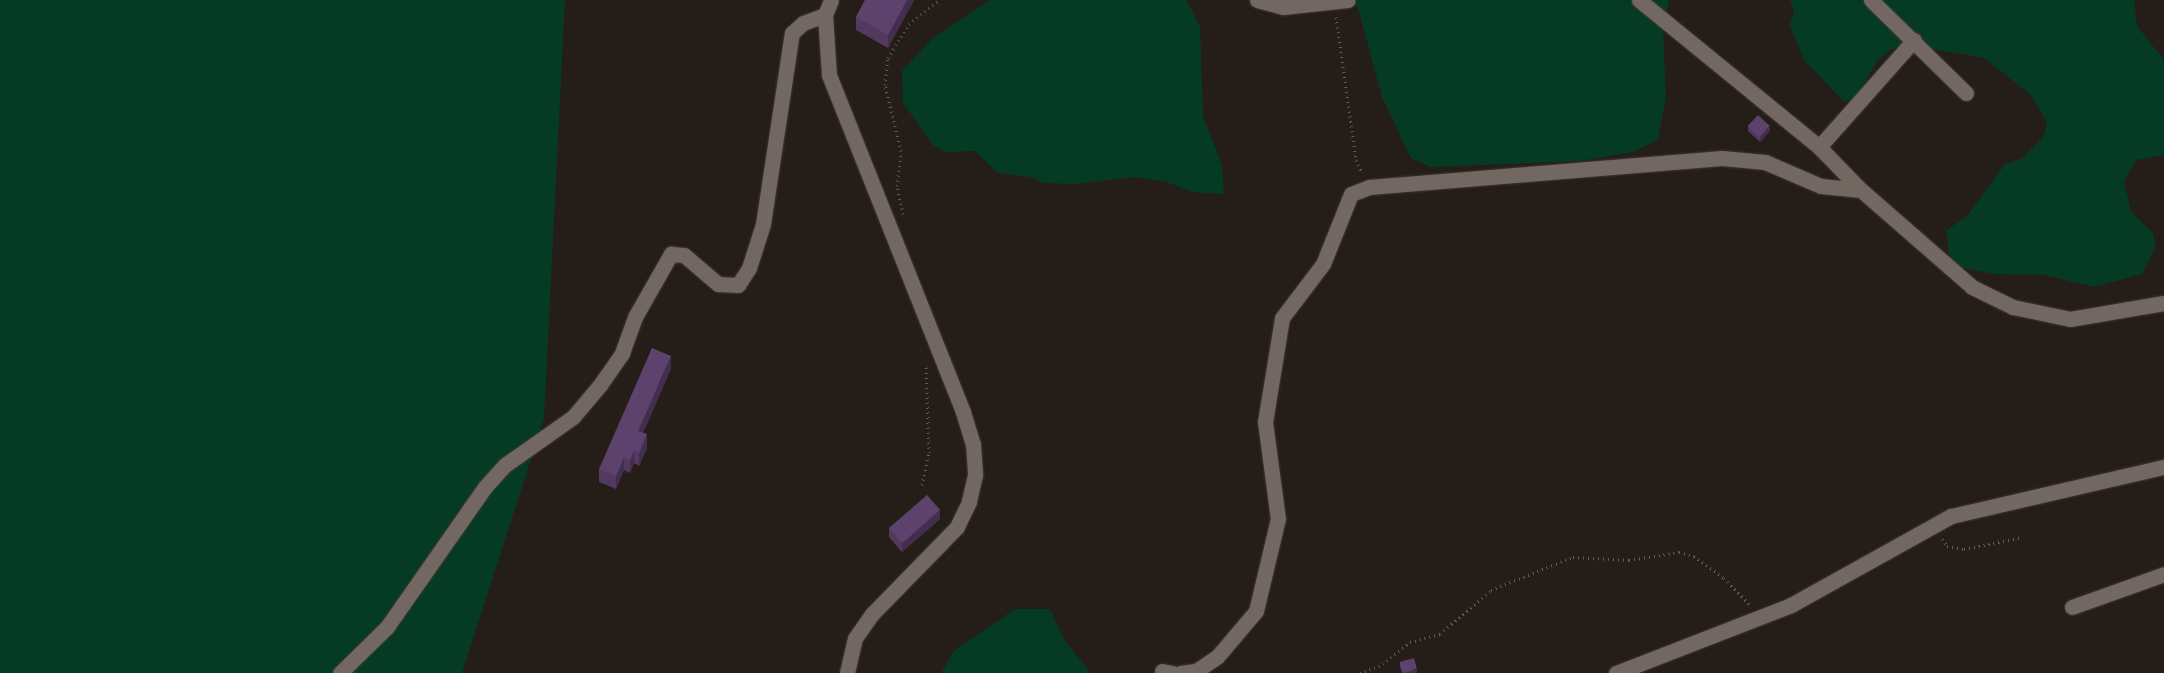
<!DOCTYPE html>
<style>
body{margin:0}
#map{position:relative;width:2164px;height:673px;overflow:hidden;background:#251d17;font-family:Barlow,sans-serif}
div>[style]{position:absolute}
.green>*{inset:0;background:#053b25}
.path>*{height:3px;margin-top:-1.5px;transform-origin:0;background:repeating-linear-gradient(90deg,#645d58 0 1px,transparent 0 5px)}
.roads{filter:drop-shadow(0 0 1px #3e3834) drop-shadow(0 0 1px #3e3834)}
.minor>*{height:15px;margin:-7.5px;padding:0 7.5px;transform-origin:7.5px;border-radius:7.5px;background:#726861}
.tertiary>*{height:15px;margin:-7.5px;padding:0 7.5px;transform-origin:7.5px;border-radius:7.5px;background:#726861}
.wall>*{inset:0;background:#51395f}
.shaded-wall>*{inset:0;background:#422e4d}
.building>*{inset:0;background:#5e426e;transform-origin:0 0}
span{translate:-50% -50%;white-space:nowrap;text-align:center;line-height:1.15;-webkit-text-stroke:4px #251d17;paint-order:stroke}
</style>
<div id="map">
<div class="green">
<div style="clip-path:polygon(0 0,565px 0,544px 419px,462px 673px,0 673px)"></div>
<div style="clip-path:polygon(990px 0,1186px 0,1200px 26px,1203px 116px,1222px 165px,1224px 194px,1192px 192px,1164px 181px,1134px 177px,1075px 184px,1043px 183px,1031px 177px,998px 173px,975px 151px,945px 152px,933px 145px,903px 103px,902px 71px,933px 38px)"></div>
<div style="clip-path:polygon(1345px 0,1669px 0,1663px 26px,1666px 97px,1658px 140px,1633px 152px,1580px 161px,1431px 167px,1411px 158px,1382px 97px,1358px 8px)"></div>
<div style="clip-path:polygon(1790px 0,2134px 0,2137px 26px,2164px 60px,2164px 155px,2136px 160px,2124px 182px,2131px 212px,2153px 233px,2156px 246px,2142px 274px,2094px 287px,2045px 275px,1995px 274px,1951px 266px,1946px 231px,1968px 215px,2005px 164px,2021px 159px,2043px 137px,2047px 123px,2031px 95px,1984px 58px,1909px 45px,1891px 49px,1877px 61px,1857px 97px,1844px 102px,1804px 60px,1790px 25px,1794px 12px)"></div>
<div style="clip-path:polygon(1015px 609px,1050px 609px,1065px 641px,1091px 673px,941px 673px,954px 651px)"></div>
</div>
<div class="path">
<div style="left:1336px;top:17px;width:144px;rotate:82deg"></div>
<div style="left:1356px;top:160px;width:14px;rotate:65deg"></div>
<div style="left:903px;top:214px;width:29px;rotate:-102deg"></div>
<div style="left:897px;top:186px;width:35px;rotate:-83deg"></div>
<div style="left:901px;top:151px;width:68px;rotate:-103.6deg"></div>
<div style="left:885px;top:85px;width:27px;rotate:-84deg"></div>
<div style="left:888px;top:58px;width:40px;rotate:-58deg"></div>
<div style="left:909px;top:24px;width:39px;rotate:-38deg"></div>
<div style="left:922px;top:485px;width:33px;rotate:-78deg"></div>
<div style="left:929px;top:453px;width:88px;rotate:-92deg"></div>
<div style="left:1942px;top:539px;width:9px;rotate:54deg"></div>
<div style="left:1947px;top:546px;width:17px;rotate:10deg"></div>
<div style="left:1964px;top:549px;width:60px;rotate:-11.5deg"></div>
<div style="left:1360px;top:673px;width:25px;rotate:-21deg"></div>
<div style="left:1383px;top:664px;width:35px;rotate:-39deg"></div>
<div style="left:1410px;top:642px;width:31px;rotate:-15deg"></div>
<div style="left:1440px;top:634px;width:67px;rotate:-40.8deg"></div>
<div style="left:1491px;top:590px;width:88px;rotate:-21.9deg"></div>
<div style="left:1573px;top:557px;width:56px;rotate:3.1deg"></div>
<div style="left:1629px;top:560px;width:51px;rotate:-9.1deg"></div>
<div style="left:1679px;top:552px;width:16px;rotate:15deg"></div>
<div style="left:1694px;top:556px;width:37px;rotate:36deg"></div>
<div style="left:1724px;top:578px;width:36px;rotate:46deg"></div>
</div>
<div class="roads">
<div class="minor">
<div style="left:1257px;top:0;width:27px;rotate:15deg"></div>
<div style="left:1283px;top:7px;width:65px;rotate:-6.1deg"></div>
<div style="left:1639px;top:0;width:232px;rotate:39.2deg"></div>
<div style="left:1819px;top:147px;width:60px;rotate:45.7deg"></div>
<div style="left:1861px;top:190px;width:147px;rotate:41.1deg"></div>
<div style="left:1972px;top:287px;width:46px;rotate:26deg"></div>
<div style="left:2013px;top:307px;width:58px;rotate:11.9deg"></div>
<div style="left:2070px;top:319px;width:95px;rotate:-9.7deg"></div>
<div style="left:1871px;top:0;width:133px;rotate:44.4deg"></div>
<div style="left:1819px;top:147px;width:143px;rotate:-48.4deg"></div>
<div style="left:2072px;top:607px;width:98px;rotate:-19.7deg"></div>
<div style="left:1162px;top:671px;width:10px;rotate:11deg"></div>
<div style="left:340px;top:673px;width:66px;rotate:-44.4deg"></div>
<div style="left:387px;top:627px;width:171px;rotate:-55deg"></div>
<div style="left:485px;top:487px;width:30px;rotate:-48deg"></div>
<div style="left:505px;top:465px;width:83px;rotate:-35.2deg"></div>
<div style="left:573px;top:417px;width:42px;rotate:-49.8deg"></div>
<div style="left:600px;top:385px;width:39px;rotate:-55deg"></div>
<div style="left:622px;top:353px;width:38px;rotate:-70deg"></div>
<div style="left:635px;top:317px;width:73px;rotate:-60.3deg"></div>
<div style="left:671px;top:254px;width:13px;rotate:4deg"></div>
<div style="left:684px;top:255px;width:45px;rotate:40.5deg"></div>
<div style="left:718px;top:284px;width:20px;rotate:3deg"></div>
<div style="left:738px;top:285px;width:20px;rotate:-57deg"></div>
<div style="left:749px;top:268px;width:46px;rotate:-72.3deg"></div>
<div style="left:763px;top:224px;width:193px;rotate:-81.4deg"></div>
<div style="left:792px;top:33px;width:15px;rotate:-42deg"></div>
<div style="left:803px;top:23px;width:23px;rotate:-20deg"></div>
<div style="left:1180px;top:673px;width:16px;rotate:-7deg"></div>
<div style="left:1196px;top:671px;width:25px;rotate:-34deg"></div>
<div style="left:1217px;top:657px;width:60px;rotate:-49.7deg"></div>
<div style="left:1256px;top:611px;width:95px;rotate:-76.6deg"></div>
<div style="left:1278px;top:519px;width:98px;rotate:-97.6deg"></div>
<div style="left:1265px;top:422px;width:105px;rotate:-80.7deg"></div>
<div style="left:1282px;top:318px;width:68px;rotate:-52.8deg"></div>
<div style="left:1323px;top:264px;width:75px;rotate:-68.2deg"></div>
<div style="left:1351px;top:194px;width:19px;rotate:-21deg"></div>
<div style="left:1369px;top:187px;width:354px;rotate:-4.7deg"></div>
<div style="left:1722px;top:158px;width:43px;rotate:5.3deg"></div>
<div style="left:1765px;top:162px;width:61px;rotate:23.2deg"></div>
<div style="left:1821px;top:186px;width:40px;rotate:5.7deg"></div>
<div style="left:1616px;top:673px;width:188px;rotate:-21.2deg"></div>
<div style="left:1791px;top:605px;width:183px;rotate:-29.1deg"></div>
<div style="left:1951px;top:516px;width:219px;rotate:-13deg"></div>
</div>
<div class="tertiary">
<div style="left:831px;top:0;width:16px;rotate:112deg"></div>
<div style="left:825px;top:15px;width:60px;rotate:86.2deg"></div>
<div style="left:829px;top:75px;width:363px;rotate:68.3deg"></div>
<div style="left:963px;top:412px;width:34px;rotate:73deg"></div>
<div style="left:973px;top:444px;width:31px;rotate:86deg"></div>
<div style="left:975px;top:475px;width:28px;rotate:103deg"></div>
<div style="left:969px;top:502px;width:28px;rotate:116deg"></div>
<div style="left:957px;top:527px;width:122px;rotate:134.3deg"></div>
<div style="left:872px;top:614px;width:29px;rotate:125deg"></div>
<div style="left:855px;top:638px;width:36px;rotate:103deg"></div>
</div>
</div>
<div class="wall">
<div style="clip-path:polygon(865px 0,914px 0,888px 48px,856px 30px,856px 17px)"></div>
<div style="clip-path:polygon(1748px 126px,1770px 131px,1760px 142px,1748px 131px)"></div>
<div style="clip-path:polygon(671px 369px,643px 433px,647px 448px,639px 466px,634px 463px,630px 473px,624px 470px,616px 489px,599px 482px,599px 469px)"></div>
<div style="clip-path:polygon(940px 519px,902px 552px,889px 537px,889px 528px)"></div>
<div style="clip-path:polygon(1400px 662px,1417px 673px,1402px 673px,1400px 667px)"></div>
</div>
<div class="shaded-wall">
<div style="clip-path:polygon(907px 0,914px 0,888px 48px,888px 35px)"></div>
<div style="clip-path:polygon(1770px 126px,1770px 131px,1760px 142px,1760px 137px)"></div>
<div style="clip-path:polygon(671px 356px,671px 369px,638px 444px,638px 431px)"></div>
<div style="clip-path:polygon(647px 434px,647px 448px,639px 466px,639px 453px)"></div>
<div style="clip-path:polygon(634px 450px,634px 463px,630px 473px,630px 460px)"></div>
<div style="clip-path:polygon(624px 457px,624px 470px,616px 489px,616px 476px)"></div>
<div style="clip-path:polygon(940px 510px,940px 519px,902px 552px,902px 543px)"></div>
<div style="clip-path:polygon(1417px 669px,1417px 673px,1405px 673px)"></div>
</div>
<div class="building">
<div style="clip-path:polygon(865px 0,907px 0,888px 35px,856px 17px)"></div>
<div style="left:1758px;top:115px;width:16px;height:15px;rotate:43deg"></div>
<div style="clip-path:polygon(652px 348px,671px 356px,638px 431px,647px 434px,639px 453px,634px 450px,630px 460px,624px 457px,616px 476px,599px 469px)"></div>
<div style="left:927px;top:495px;width:20px;height:50px;rotate:49deg"></div>
<div style="left:1414px;top:658px;width:11px;height:15px;rotate:75deg"></div>
</div>
</div>
